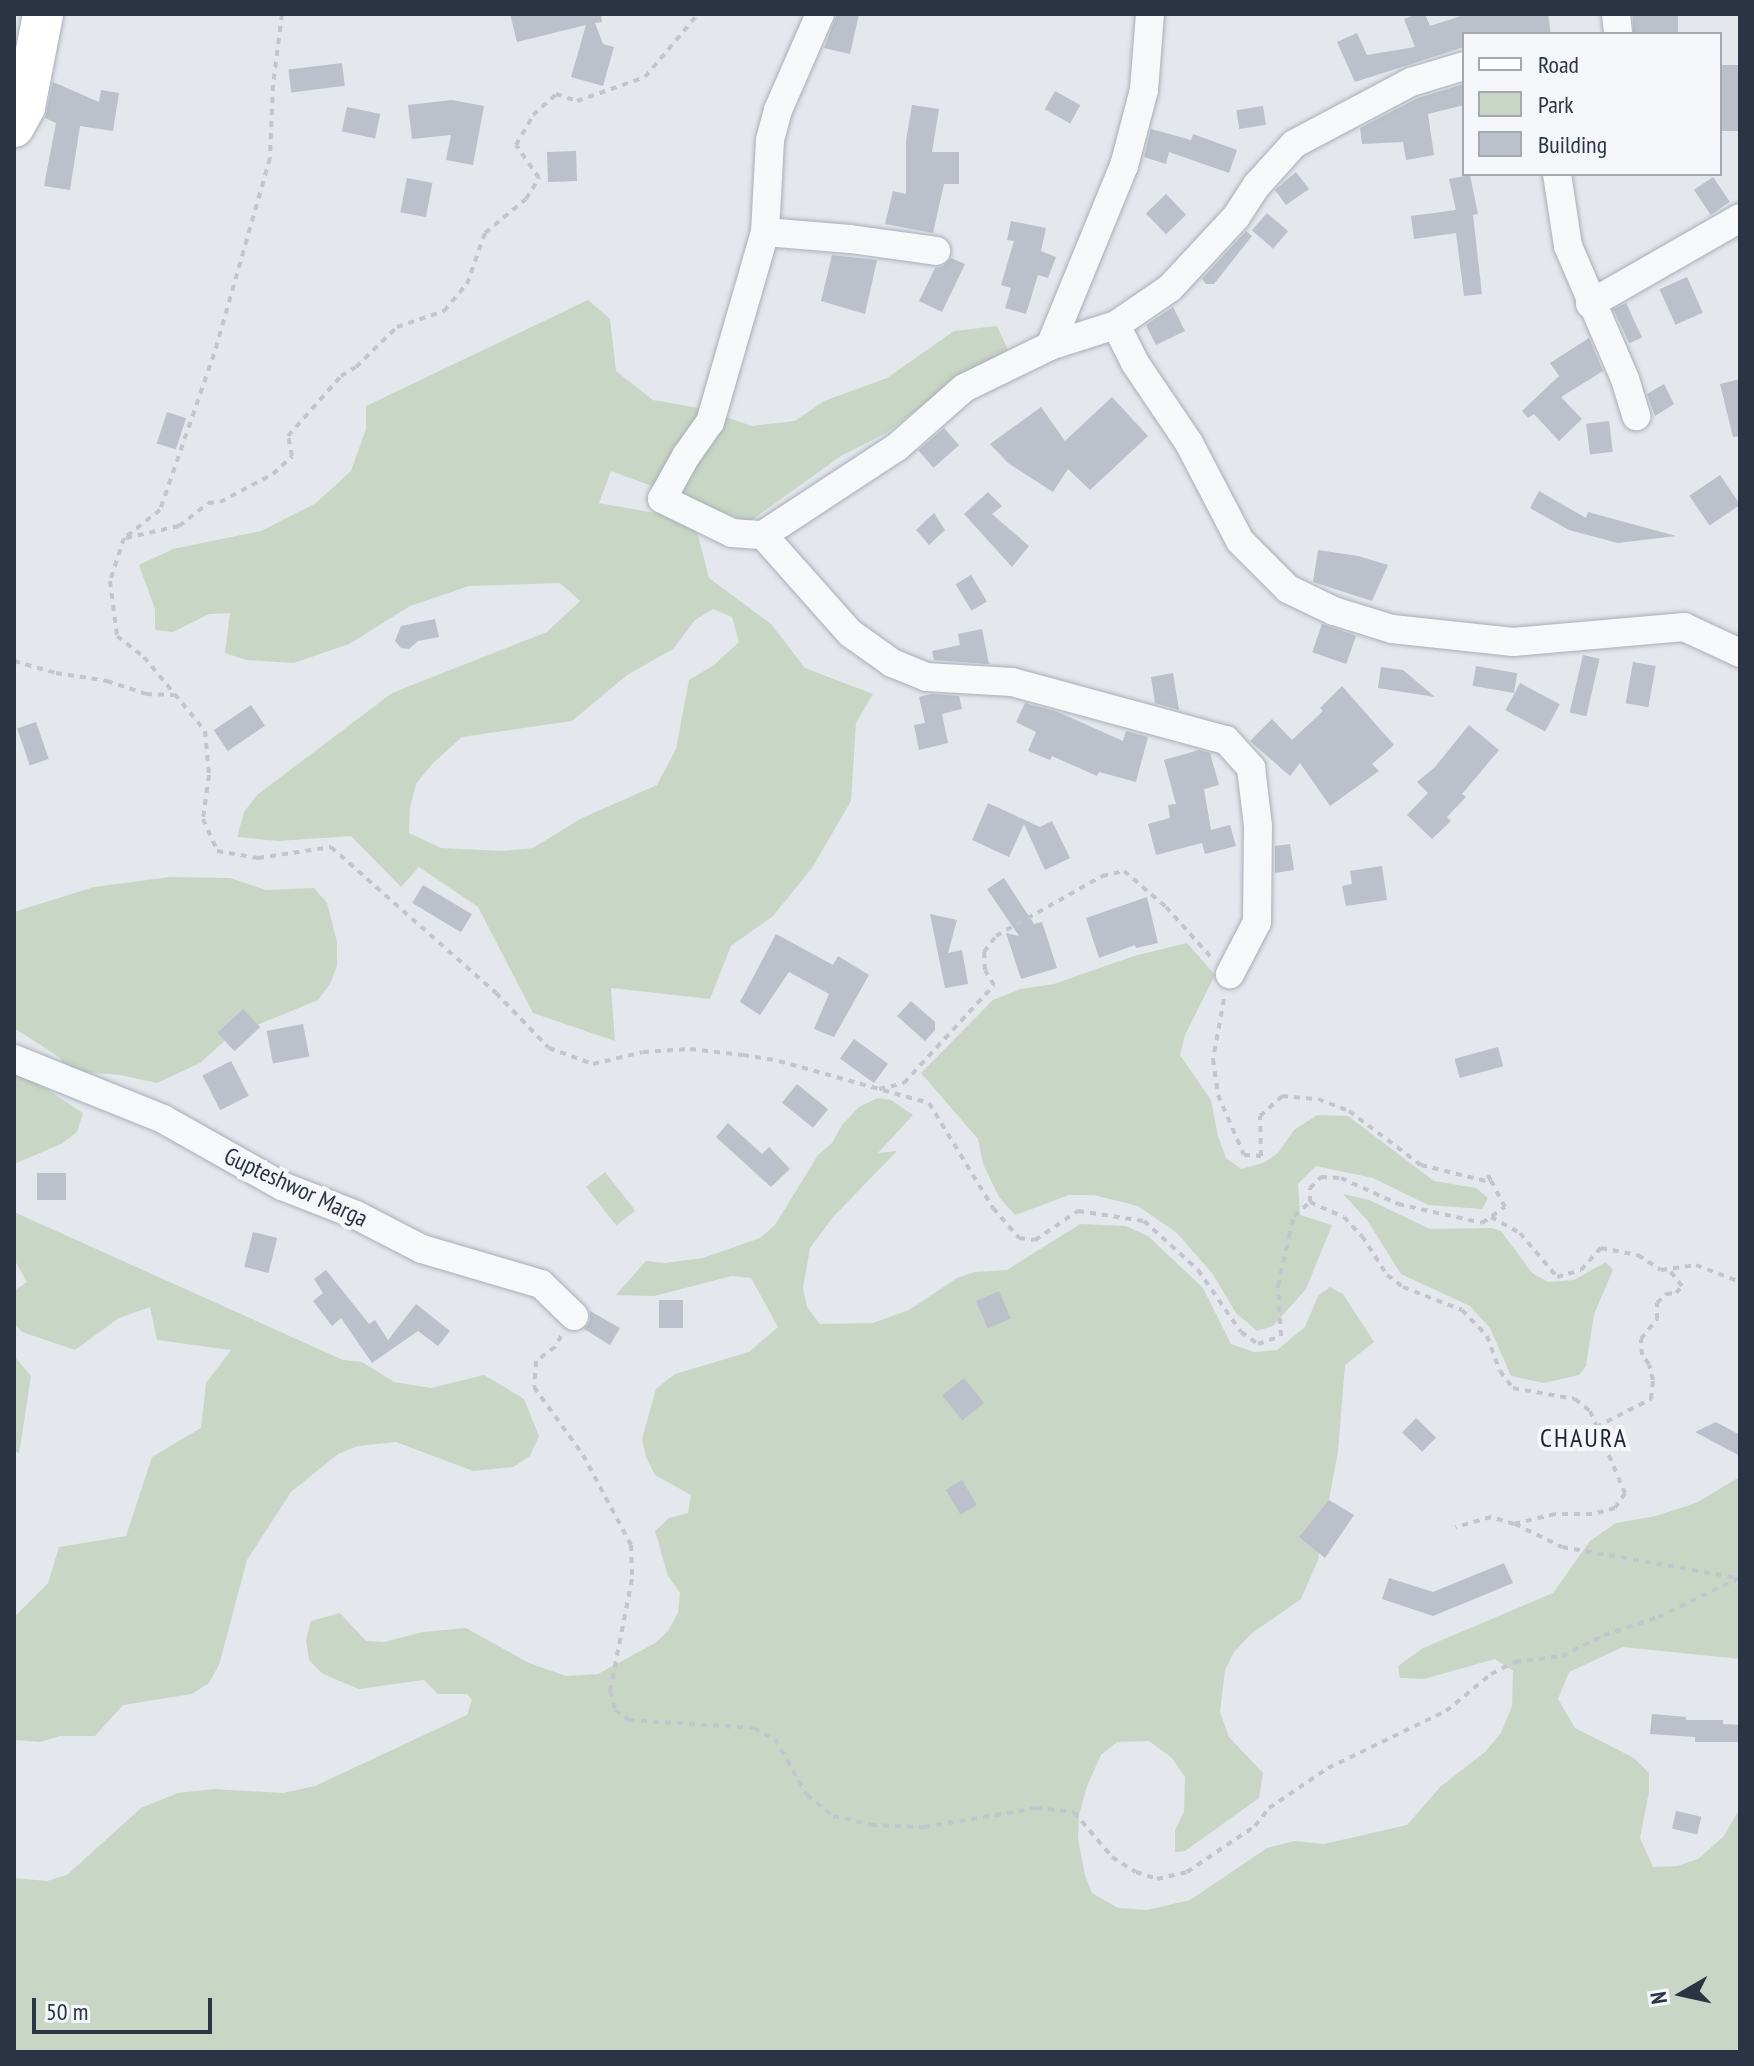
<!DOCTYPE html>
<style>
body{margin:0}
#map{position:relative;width:1754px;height:2066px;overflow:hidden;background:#e4e7ec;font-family:"PT Sans Narrow",sans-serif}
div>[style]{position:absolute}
.green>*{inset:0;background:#c9d6c5;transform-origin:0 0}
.building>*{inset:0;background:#bbc0ca;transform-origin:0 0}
.path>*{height:4px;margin-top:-2px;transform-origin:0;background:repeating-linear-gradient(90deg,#c2c5cb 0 6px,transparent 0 12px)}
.roads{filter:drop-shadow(0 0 2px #a9aeb7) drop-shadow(0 0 2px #a9aeb7)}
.street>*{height:28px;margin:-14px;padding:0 14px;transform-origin:14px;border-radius:14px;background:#f7f8fa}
.secondary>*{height:40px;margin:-20px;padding:0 20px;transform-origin:20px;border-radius:20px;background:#fff}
span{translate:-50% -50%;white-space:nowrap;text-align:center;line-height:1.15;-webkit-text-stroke:8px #f4f6f9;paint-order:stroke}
.street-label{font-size:24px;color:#2b3445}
.neighbourhood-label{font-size:26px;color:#1d2536;letter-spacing:2px}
.frame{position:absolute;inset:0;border:16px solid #2b3445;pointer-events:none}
.legend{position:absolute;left:1462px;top:32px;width:260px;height:144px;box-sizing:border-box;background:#f4f6f9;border:2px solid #a4a8b1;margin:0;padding:10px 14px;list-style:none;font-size:24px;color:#2b3445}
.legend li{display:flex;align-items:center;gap:16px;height:40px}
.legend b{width:40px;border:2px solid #a4a8b1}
.north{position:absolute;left:1642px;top:1954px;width:80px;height:80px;-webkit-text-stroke:6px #f4f6f9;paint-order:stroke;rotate:261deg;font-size:22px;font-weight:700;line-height:32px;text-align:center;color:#2b3445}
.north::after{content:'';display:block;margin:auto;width:28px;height:36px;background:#2b3445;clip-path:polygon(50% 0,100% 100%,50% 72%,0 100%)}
.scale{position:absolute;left:32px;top:1998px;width:180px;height:36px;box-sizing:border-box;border:4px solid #2b3445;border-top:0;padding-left:10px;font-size:24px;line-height:28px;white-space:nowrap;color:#2b3445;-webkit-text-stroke:6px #f4f6f9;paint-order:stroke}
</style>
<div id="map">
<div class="green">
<div style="clip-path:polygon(evenodd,588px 300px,610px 319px,616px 371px,653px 400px,699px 408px,752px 426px,795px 421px,824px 401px,887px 378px,954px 331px,997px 326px,1008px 350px,969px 371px,886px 433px,841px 456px,749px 522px,611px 471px,599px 503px,683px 518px,697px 531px,709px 578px,771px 624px,805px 668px,873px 694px,856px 723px,851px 801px,812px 868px,773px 916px,731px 946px,710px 999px,611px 988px,615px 1041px,533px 1013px,478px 907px,419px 867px,401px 887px,351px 836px,278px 841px,237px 837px,244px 812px,257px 795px,392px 693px,547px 632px,580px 601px,560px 583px,469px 586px,410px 606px,349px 644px,294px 663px,246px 660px,225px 653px,230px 613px,209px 614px,173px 632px,155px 630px,155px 609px,139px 565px,173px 549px,261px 531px,316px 503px,351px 471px,366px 429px,366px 406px,588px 300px,713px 609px,732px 617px,739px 642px,714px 665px,689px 680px,676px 749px,657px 785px,582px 818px,533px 848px,502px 851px,441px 848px,409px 833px,410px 807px,416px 784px,433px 763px,462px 737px,572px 721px,627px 675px,673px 649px,695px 620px,713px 609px)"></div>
<div style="clip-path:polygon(170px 877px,230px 878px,266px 890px,314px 888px,327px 903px,337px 942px,337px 966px,330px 984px,318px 1000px,230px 1036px,200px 1063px,157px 1083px,120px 1075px,70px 1071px,59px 1057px,14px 1028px,14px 912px,94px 887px)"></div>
<div style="clip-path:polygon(1187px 943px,1215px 975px,1185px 1035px,1180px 1055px,1211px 1100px,1218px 1136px,1226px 1158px,1241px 1169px,1263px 1163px,1278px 1153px,1294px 1130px,1317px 1115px,1348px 1116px,1434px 1181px,1476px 1188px,1488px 1198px,1482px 1209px,1428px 1205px,1373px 1178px,1316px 1166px,1298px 1184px,1300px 1215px,1332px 1225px,1306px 1289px,1273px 1326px,1257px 1331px,1236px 1313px,1212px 1273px,1177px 1233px,1138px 1206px,1094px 1195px,1069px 1195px,1015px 1215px,999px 1197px,983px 1164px,978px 1139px,921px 1073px,993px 1000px,1021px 989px,1054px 984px,1134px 956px)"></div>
<div style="clip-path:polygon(14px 1068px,83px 1113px,77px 1132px,61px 1144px,14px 1164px)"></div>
<div style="clip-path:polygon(878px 1098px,891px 1100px,913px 1115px,878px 1153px,897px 1151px,833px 1217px,810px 1248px,803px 1288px,807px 1307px,820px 1324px,873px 1323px,909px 1310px,957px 1278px,975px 1272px,1007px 1270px,1080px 1224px,1126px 1226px,1148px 1236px,1203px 1288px,1231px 1344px,1254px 1352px,1277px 1350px,1305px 1327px,1318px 1296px,1330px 1287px,1343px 1294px,1374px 1342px,1345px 1365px,1338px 1451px,1318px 1560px,1301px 1599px,1251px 1634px,1234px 1652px,1225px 1670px,1220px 1712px,1229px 1737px,1263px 1773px,1259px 1798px,1185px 1851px,1175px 1852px,1175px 1830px,1184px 1812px,1185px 1777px,1172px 1758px,1149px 1741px,1117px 1742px,1101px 1755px,1087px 1786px,1079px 1815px,1078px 1839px,1085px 1875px,1092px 1893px,1118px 1908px,1147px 1910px,1190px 1900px,1267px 1848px,1295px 1841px,1324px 1844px,1407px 1825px,1440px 1787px,1485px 1752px,1501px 1733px,1512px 1706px,1513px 1671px,1495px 1659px,1424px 1679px,1400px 1678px,1398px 1666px,1423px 1648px,1553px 1593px,1590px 1541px,1616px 1523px,1656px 1516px,1696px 1503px,1736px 1479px,1740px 1480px,1740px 1659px,1623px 1647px,1569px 1672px,1558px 1699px,1575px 1728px,1634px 1758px,1649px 1773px,1649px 1792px,1640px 1838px,1653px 1867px,1677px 1866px,1698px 1859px,1724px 1836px,1740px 1808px,1740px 2052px,14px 2052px,14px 1878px,47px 1881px,67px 1875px,141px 1808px,178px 1793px,214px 1789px,283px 1793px,315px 1786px,467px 1715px,472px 1700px,467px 1694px,438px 1694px,424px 1680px,359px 1689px,323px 1674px,309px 1660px,306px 1640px,311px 1621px,340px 1613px,366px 1641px,384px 1642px,423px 1632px,466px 1628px,529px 1663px,566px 1676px,598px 1674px,655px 1643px,668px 1631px,678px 1613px,680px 1593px,668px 1576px,655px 1531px,669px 1518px,688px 1513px,691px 1495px,655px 1475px,646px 1457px,642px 1439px,656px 1389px,675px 1374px,749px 1352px,778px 1327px,751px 1278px,732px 1276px,654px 1296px,616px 1295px,646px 1261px,665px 1263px,703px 1258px,760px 1238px,775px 1225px,818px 1155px,832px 1143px,842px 1125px,859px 1107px)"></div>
<div style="left:605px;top:1172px;width:49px;height:24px;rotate:52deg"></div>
<div style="clip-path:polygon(1343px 1194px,1369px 1200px,1430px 1229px,1492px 1228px,1501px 1231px,1532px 1273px,1548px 1282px,1574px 1280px,1606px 1262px,1613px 1270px,1594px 1314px,1586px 1366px,1579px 1375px,1544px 1383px,1511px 1376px,1490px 1328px,1470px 1306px,1401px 1274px,1367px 1220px)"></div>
<div style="clip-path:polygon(14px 1212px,343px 1360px,362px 1362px,394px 1382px,431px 1388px,484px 1375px,524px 1399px,539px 1436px,530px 1456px,513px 1467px,473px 1471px,396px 1442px,358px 1446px,338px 1454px,291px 1492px,247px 1560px,219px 1665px,209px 1683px,192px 1694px,123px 1705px,95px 1736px,60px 1736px,40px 1742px,14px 1740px,14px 1617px,48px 1583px,59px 1547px,126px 1536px,152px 1457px,201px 1428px,206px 1383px,231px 1350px,157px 1340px,150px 1307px,119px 1318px,75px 1350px,22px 1332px,14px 1323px,14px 1291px,27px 1282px,14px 1259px)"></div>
<div style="clip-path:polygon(14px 1356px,31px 1376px,19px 1454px,14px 1450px)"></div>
</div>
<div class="building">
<div style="clip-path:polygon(510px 14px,601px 14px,602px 22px,595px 23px,603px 44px,614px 47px,603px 86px,571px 77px,586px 25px,517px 42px)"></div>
<div style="clip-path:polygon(837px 14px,859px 14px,850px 54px,824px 48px)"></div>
<div style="clip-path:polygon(1417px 14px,1425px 14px,1430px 26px,1467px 14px,1548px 14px,1551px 34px,1464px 34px,1464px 47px,1355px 82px,1337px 42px,1357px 33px,1367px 55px,1415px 47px,1404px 19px)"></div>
<div style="left:1633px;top:14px;width:45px;height:20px"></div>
<div style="left:342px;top:63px;width:23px;height:54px;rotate:83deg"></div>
<div style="left:1740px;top:65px;width:66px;height:20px;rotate:90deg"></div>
<div style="clip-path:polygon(53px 82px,99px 102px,101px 90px,119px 93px,113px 131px,80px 126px,70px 190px,44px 186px,56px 123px,45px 118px)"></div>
<div style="clip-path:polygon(1464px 84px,1464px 105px,1428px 114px,1434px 155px,1406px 160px,1403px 142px,1362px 144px,1360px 128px,1418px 98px)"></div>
<div style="left:1055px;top:91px;width:29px;height:21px;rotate:29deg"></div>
<div style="clip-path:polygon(452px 100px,484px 106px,473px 165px,446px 160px,451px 135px,412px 139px,408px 105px)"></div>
<div style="clip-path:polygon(912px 105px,939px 109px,932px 152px,959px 152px,959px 184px,944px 184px,933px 233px,885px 224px,893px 191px,906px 194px,906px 141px)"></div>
<div style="left:1263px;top:106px;width:19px;height:27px;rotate:81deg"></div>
<div style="left:347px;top:107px;width:34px;height:25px;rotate:12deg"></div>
<div style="clip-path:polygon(1151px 129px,1191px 140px,1193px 134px,1237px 150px,1229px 173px,1169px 152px,1166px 164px,1144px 157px)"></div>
<div style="left:576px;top:151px;width:30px;height:29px;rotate:88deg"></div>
<div style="clip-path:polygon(1296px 172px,1309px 189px,1286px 205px,1275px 190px)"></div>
<div style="clip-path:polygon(1470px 175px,1478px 214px,1473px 215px,1482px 294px,1464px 296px,1456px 233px,1414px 239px,1411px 216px,1456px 210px,1449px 179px)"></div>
<div style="left:1713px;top:177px;width:30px;height:23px;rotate:56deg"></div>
<div style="left:407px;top:178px;width:26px;height:35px;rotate:11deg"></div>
<div style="left:1166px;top:194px;width:29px;height:28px;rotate:46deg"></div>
<div style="left:1267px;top:213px;width:28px;height:23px;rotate:41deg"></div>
<div style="clip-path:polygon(1011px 221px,1046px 228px,1041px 251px,1056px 257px,1048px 278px,1038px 275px,1026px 314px,1005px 308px,1011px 288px,1001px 285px,1014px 241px,1007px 240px)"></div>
<div style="clip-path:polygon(1246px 231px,1252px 236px,1214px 284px,1206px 284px,1202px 279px)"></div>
<div style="clip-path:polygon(832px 255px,877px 260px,865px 314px,821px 301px)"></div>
<div style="clip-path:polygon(951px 258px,965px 264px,942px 312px,919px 301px,935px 268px,943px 266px)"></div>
<div style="left:1687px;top:277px;width:39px;height:30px;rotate:66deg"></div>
<div style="left:1626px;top:303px;width:38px;height:14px;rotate:65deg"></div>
<div style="clip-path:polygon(1173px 307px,1185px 331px,1156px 345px,1146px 325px)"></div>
<div style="clip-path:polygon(1589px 338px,1603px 371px,1561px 397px,1582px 419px,1559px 441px,1534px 414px,1528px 418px,1522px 411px,1559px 376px,1550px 363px)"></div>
<div style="clip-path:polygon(1740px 379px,1740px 436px,1733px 437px,1720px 384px)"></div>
<div style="clip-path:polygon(1664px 384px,1674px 404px,1655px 416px,1647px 394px)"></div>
<div style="clip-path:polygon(1112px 397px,1148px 436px,1090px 490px,1068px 469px,1053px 492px,1008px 463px,990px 444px,1041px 407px,1065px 441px)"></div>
<div style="left:167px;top:412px;width:20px;height:33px;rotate:18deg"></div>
<div style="left:1609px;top:421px;width:31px;height:23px;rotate:83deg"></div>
<div style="left:944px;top:428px;width:23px;height:34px;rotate:49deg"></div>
<div style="left:1720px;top:475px;width:36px;height:37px;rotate:56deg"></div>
<div style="clip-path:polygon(1539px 491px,1586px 518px,1588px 512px,1676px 536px,1618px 543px,1569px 530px,1530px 508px)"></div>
<div style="clip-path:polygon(988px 492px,1002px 506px,992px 514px,1029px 546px,1012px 567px,964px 514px)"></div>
<div style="clip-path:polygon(934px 513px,945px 530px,929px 545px,916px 530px)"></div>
<div style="clip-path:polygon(1318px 550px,1358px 556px,1388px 565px,1372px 601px,1313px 582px)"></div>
<div style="left:971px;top:575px;width:31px;height:18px;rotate:59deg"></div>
<div style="clip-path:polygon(435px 619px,439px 637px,418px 641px,409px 649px,401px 648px,395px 641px,401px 626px)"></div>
<div style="left:1322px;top:624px;width:36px;height:30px;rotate:19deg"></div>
<div style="clip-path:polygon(982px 629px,989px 664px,934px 660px,932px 651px,960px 645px,958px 634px)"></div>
<div style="left:1583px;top:655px;width:17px;height:59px;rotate:13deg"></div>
<div style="left:1633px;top:662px;width:23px;height:42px;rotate:10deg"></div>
<div style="left:1476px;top:666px;width:42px;height:20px;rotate:10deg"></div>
<div style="clip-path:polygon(1381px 667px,1403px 670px,1435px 697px,1378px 688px)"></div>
<div style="clip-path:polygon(1173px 673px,1179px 710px,1155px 703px,1151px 677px)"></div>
<div style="left:1520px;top:683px;width:45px;height:31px;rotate:28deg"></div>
<div style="clip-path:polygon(1342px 686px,1394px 745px,1372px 764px,1379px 771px,1330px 806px,1300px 763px,1290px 776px,1250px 741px,1272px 719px,1292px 740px,1323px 711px,1320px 708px)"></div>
<div style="clip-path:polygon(931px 694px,959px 696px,962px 709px,942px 714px,948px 743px,919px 750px,914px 725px,925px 723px,919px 697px)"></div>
<div style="clip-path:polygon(1025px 703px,1058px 712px,1123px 741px,1126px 731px,1148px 737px,1136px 782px,1099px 772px,1097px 776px,1052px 756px,1050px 760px,1028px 751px,1036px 732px,1016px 722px)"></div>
<div style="left:251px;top:705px;width:25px;height:45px;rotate:56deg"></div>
<div style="left:36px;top:722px;width:39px;height:20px;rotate:71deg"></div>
<div style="clip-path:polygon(1469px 725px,1499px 750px,1462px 794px,1466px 797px,1447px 817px,1451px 821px,1432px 839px,1407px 815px,1428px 793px,1417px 782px,1435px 767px)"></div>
<div style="clip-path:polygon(1199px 750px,1210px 753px,1219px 785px,1204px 789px,1211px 830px,1230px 825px,1236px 846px,1205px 854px,1202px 843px,1156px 855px,1148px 824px,1170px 818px,1168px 805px,1176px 804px,1164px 760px)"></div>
<div style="clip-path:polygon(988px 803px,1040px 827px,1052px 821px,1070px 858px,1045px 870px,1024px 824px,1009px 857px,972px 840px)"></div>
<div style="clip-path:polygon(1290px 844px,1294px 870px,1275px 873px,1275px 846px)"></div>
<div style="clip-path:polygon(1382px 866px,1387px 900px,1346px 906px,1342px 886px,1352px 884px,1350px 871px)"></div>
<div style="clip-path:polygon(1004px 878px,1034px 924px,1042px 922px,1057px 968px,1021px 979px,1006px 933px,1019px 936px,987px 889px)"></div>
<div style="left:423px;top:885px;width:57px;height:21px;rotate:31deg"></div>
<div style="clip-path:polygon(1147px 897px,1158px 943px,1136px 948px,1135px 945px,1099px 958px,1086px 918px)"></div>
<div style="clip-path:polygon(930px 914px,957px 920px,948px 953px,962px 950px,968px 984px,945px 988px)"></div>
<div style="clip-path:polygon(776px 934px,833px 965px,838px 956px,869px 975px,834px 1037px,814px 1029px,829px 994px,789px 972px,760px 1015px,740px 1002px)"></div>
<div style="clip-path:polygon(911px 1001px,935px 1022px,935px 1030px,925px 1041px,897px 1016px)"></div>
<div style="left:243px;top:1009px;width:25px;height:35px;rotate:47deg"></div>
<div style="left:303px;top:1024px;width:33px;height:37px;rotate:79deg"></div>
<div style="left:854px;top:1039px;width:42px;height:24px;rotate:36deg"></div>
<div style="left:1498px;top:1047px;width:20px;height:45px;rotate:75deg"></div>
<div style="left:231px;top:1061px;width:39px;height:32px;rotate:63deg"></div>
<div style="left:797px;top:1084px;width:40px;height:24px;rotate:39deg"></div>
<div style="clip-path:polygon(728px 1123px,762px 1154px,769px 1147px,790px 1169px,771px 1187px,716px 1137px)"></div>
<div style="left:37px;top:1173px;width:29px;height:27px"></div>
<div style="left:253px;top:1232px;width:25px;height:36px;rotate:14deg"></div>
<div style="clip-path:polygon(326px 1270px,369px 1324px,375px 1320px,388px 1340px,416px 1304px,450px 1331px,438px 1346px,418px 1331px,372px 1363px,341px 1318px,332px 1326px,313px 1301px,323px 1293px,314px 1279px)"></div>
<div style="left:999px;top:1291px;width:30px;height:25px;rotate:67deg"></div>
<div style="left:659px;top:1300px;width:24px;height:28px"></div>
<div style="clip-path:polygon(590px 1311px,620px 1328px,610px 1345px,584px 1329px,590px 1321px)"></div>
<div style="left:964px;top:1378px;width:32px;height:28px;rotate:51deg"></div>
<div style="left:1416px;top:1418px;width:28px;height:20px;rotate:44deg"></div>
<div style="clip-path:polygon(1716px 1422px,1740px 1435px,1740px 1456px,1695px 1432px)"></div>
<div style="left:962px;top:1480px;width:29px;height:19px;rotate:59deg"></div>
<div style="clip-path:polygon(1329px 1500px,1354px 1515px,1325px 1558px,1299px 1537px)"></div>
<div style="clip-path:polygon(1504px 1563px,1513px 1583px,1433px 1616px,1382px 1599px,1389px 1578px,1433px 1592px)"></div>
<div style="clip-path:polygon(1652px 1714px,1686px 1717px,1686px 1720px,1723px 1720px,1723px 1724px,1740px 1725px,1740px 1742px,1695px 1742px,1695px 1737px,1650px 1734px)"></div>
<div style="left:1676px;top:1811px;width:26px;height:18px;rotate:13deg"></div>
</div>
<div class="path">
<div style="left:282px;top:14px;width:72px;rotate:97.2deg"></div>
<div style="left:273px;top:85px;width:73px;rotate:92.4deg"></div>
<div style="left:270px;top:158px;width:204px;rotate:105.9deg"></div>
<div style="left:214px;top:354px;width:165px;rotate:109.1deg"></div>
<div style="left:160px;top:510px;width:46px;rotate:142.1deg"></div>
<div style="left:124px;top:538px;width:45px;rotate:108deg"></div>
<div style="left:110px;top:581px;width:55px;rotate:82.7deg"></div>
<div style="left:117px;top:636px;width:34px;rotate:38deg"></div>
<div style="left:144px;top:657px;width:96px;rotate:50.5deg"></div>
<div style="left:205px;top:731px;width:44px;rotate:84.8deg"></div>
<div style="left:209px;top:775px;width:44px;rotate:97.8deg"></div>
<div style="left:203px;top:819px;width:35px;rotate:66deg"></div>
<div style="left:217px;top:851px;width:42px;rotate:9.7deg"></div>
<div style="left:258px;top:858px;width:74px;rotate:-8.6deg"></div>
<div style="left:331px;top:847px;width:220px;rotate:41.5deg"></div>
<div style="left:496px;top:993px;width:76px;rotate:46.1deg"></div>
<div style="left:549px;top:1048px;width:47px;rotate:20deg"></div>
<div style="left:593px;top:1064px;width:51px;rotate:-13.5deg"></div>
<div style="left:643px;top:1052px;width:47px;rotate:-3.7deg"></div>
<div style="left:690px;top:1049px;width:53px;rotate:6.5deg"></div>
<div style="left:743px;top:1055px;width:36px;rotate:9deg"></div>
<div style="left:779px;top:1061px;width:156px;rotate:15.6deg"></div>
<div style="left:929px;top:1103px;width:123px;rotate:58.6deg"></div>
<div style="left:993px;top:1208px;width:40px;rotate:49deg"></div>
<div style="left:1019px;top:1238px;width:16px;rotate:7deg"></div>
<div style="left:1035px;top:1240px;width:52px;rotate:-34deg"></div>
<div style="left:1078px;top:1211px;width:67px;rotate:8.6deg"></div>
<div style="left:1144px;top:1221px;width:73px;rotate:42.2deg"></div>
<div style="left:1198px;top:1270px;width:75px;rotate:55.3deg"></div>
<div style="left:1241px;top:1332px;width:21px;rotate:35deg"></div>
<div style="left:1258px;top:1344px;width:24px;rotate:-19deg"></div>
<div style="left:1281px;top:1336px;width:50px;rotate:-93.4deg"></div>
<div style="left:1278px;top:1286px;width:50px;rotate:-77.3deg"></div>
<div style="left:1289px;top:1237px;width:22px;rotate:-77deg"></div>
<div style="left:1294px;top:1216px;width:21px;rotate:-41deg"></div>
<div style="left:1310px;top:1202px;width:14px;rotate:-90deg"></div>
<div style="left:1310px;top:1188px;width:16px;rotate:-45deg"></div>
<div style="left:1321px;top:1177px;width:20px;rotate:3deg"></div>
<div style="left:1341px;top:1178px;width:63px;rotate:24.5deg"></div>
<div style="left:1398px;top:1204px;width:86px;rotate:12.7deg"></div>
<div style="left:1482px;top:1223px;width:28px;rotate:-35deg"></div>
<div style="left:1505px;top:1207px;width:36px;rotate:-118deg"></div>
<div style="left:1488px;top:1175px;width:9px;rotate:63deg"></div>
<div style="left:126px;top:538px;width:54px;rotate:-12.8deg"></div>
<div style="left:179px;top:526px;width:37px;rotate:-38deg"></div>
<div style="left:208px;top:503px;width:12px;rotate:-5deg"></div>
<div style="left:220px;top:502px;width:60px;rotate:-27.8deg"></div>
<div style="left:273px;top:474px;width:26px;rotate:-43deg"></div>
<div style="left:292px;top:456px;width:20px;rotate:-101deg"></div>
<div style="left:288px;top:436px;width:80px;rotate:-48.5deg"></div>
<div style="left:341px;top:376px;width:17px;rotate:-31deg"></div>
<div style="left:356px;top:367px;width:57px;rotate:-44.3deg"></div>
<div style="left:397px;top:327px;width:50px;rotate:-18.8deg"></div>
<div style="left:444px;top:311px;width:35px;rotate:-50deg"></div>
<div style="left:467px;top:284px;width:54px;rotate:-70.6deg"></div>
<div style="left:485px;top:233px;width:53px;rotate:-39.7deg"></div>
<div style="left:526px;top:199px;width:25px;rotate:-58deg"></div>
<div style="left:539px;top:178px;width:40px;rotate:-124.9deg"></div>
<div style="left:516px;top:145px;width:34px;rotate:-60deg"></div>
<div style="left:533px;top:115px;width:31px;rotate:-42deg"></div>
<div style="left:556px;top:94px;width:22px;rotate:18deg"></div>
<div style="left:577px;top:101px;width:72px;rotate:-19.4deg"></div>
<div style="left:645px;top:77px;width:82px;rotate:-49.9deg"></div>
<div style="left:14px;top:661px;width:44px;rotate:15.9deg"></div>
<div style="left:56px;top:673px;width:52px;rotate:8.9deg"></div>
<div style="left:107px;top:681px;width:41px;rotate:18.4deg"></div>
<div style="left:146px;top:694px;width:28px;rotate:2deg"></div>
<div style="left:1224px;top:999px;width:61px;rotate:100.4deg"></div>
<div style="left:1213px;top:1059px;width:36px;rotate:82deg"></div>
<div style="left:1218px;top:1095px;width:65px;rotate:66.6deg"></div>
<div style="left:1244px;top:1155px;width:17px;rotate:3deg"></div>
<div style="left:1261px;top:1156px;width:40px;rotate:-91.4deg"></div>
<div style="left:1260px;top:1116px;width:30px;rotate:-42deg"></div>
<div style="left:1282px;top:1096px;width:36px;rotate:5deg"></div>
<div style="left:1318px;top:1099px;width:33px;rotate:21deg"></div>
<div style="left:1349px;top:1111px;width:90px;rotate:36.9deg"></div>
<div style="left:1421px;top:1165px;width:71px;rotate:13.8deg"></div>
<div style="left:879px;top:1089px;width:26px;rotate:-13deg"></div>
<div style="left:904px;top:1083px;width:133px;rotate:-47.4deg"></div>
<div style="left:994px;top:985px;width:17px;rotate:-121deg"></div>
<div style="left:985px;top:970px;width:18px;rotate:-93deg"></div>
<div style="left:984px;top:952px;width:20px;rotate:-53deg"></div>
<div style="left:996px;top:936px;width:122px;rotate:-29.5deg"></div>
<div style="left:1102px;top:876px;width:23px;rotate:-13deg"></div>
<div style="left:1124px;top:871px;width:55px;rotate:40.6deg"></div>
<div style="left:1166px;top:907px;width:66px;rotate:48.1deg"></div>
<div style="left:1310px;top:1202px;width:37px;rotate:24deg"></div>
<div style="left:1344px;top:1217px;width:26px;rotate:47deg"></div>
<div style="left:1362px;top:1236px;width:46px;rotate:57.3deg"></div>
<div style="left:1387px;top:1275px;width:20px;rotate:37deg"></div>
<div style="left:1403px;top:1287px;width:63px;rotate:21.3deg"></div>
<div style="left:1462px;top:1310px;width:36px;rotate:46deg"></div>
<div style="left:1487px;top:1336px;width:37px;rotate:70deg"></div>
<div style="left:1500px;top:1371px;width:21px;rotate:53deg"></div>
<div style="left:1513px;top:1388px;width:63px;rotate:10.1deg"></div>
<div style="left:1575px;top:1399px;width:19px;rotate:39deg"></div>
<div style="left:1590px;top:1411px;width:89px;rotate:66.9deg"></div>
<div style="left:1625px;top:1493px;width:18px;rotate:124deg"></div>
<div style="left:1615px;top:1508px;width:24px;rotate:165deg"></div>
<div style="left:1592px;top:1514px;width:37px;rotate:180deg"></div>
<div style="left:1555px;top:1514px;width:42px;rotate:166.3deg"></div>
<div style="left:1514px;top:1524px;width:24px;rotate:-163deg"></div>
<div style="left:1491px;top:1517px;width:37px;rotate:164deg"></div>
<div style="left:1491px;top:1217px;width:33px;rotate:29deg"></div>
<div style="left:1520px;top:1233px;width:57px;rotate:49.9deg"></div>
<div style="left:1557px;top:1277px;width:25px;rotate:-16deg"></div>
<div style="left:1581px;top:1270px;width:30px;rotate:-48deg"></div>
<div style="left:1601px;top:1248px;width:38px;rotate:11deg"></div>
<div style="left:1638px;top:1255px;width:27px;rotate:33deg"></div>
<div style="left:1661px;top:1270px;width:35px;rotate:-8deg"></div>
<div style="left:1696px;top:1265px;width:47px;rotate:21.1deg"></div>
<div style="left:561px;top:1336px;width:13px;rotate:119deg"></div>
<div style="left:555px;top:1347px;width:24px;rotate:144deg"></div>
<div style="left:536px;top:1361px;width:26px;rotate:94deg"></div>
<div style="left:534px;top:1387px;width:84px;rotate:54.2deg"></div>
<div style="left:583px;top:1455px;width:102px;rotate:61.9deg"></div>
<div style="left:631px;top:1545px;width:34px;rotate:88deg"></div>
<div style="left:632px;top:1579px;width:114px;rotate:101.1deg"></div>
<div style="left:610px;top:1691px;width:20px;rotate:75deg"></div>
<div style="left:615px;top:1710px;width:17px;rotate:36deg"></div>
<div style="left:629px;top:1720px;width:125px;rotate:3.7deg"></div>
<div style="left:754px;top:1728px;width:24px;rotate:28deg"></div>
<div style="left:775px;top:1739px;width:64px;rotate:60.3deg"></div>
<div style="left:807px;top:1795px;width:33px;rotate:39deg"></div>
<div style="left:833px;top:1816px;width:39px;rotate:13deg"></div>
<div style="left:871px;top:1825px;width:53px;rotate:2.2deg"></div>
<div style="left:924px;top:1827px;width:114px;rotate:-9.6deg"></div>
<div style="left:1036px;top:1808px;width:38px;rotate:6deg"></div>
<div style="left:1074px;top:1812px;width:59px;rotate:49.8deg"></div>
<div style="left:1112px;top:1857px;width:28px;rotate:32deg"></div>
<div style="left:1136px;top:1872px;width:22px;rotate:18deg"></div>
<div style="left:1157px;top:1879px;width:31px;rotate:-13deg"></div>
<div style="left:1187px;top:1872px;width:82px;rotate:-34.1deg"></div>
<div style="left:1255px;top:1826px;width:23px;rotate:-52deg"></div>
<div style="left:1269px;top:1808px;width:71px;rotate:-34.1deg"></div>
<div style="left:1328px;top:1768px;width:131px;rotate:-25.8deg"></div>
<div style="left:1446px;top:1711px;width:58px;rotate:-39.4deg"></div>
<div style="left:1491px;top:1674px;width:27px;rotate:-27deg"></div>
<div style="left:1515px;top:1662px;width:47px;rotate:-7.3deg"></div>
<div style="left:1562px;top:1656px;width:47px;rotate:-26.6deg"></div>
<div style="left:1604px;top:1635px;width:57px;rotate:-18.4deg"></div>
<div style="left:1658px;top:1617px;width:90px;rotate:-25.7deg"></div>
<div style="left:1596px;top:1427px;width:62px;rotate:-27deg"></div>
<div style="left:1651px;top:1399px;width:19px;rotate:-84deg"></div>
<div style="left:1653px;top:1380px;width:16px;rotate:-104deg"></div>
<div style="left:1649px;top:1364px;width:11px;rotate:-128deg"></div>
<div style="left:1642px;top:1355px;width:16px;rotate:-94deg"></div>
<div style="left:1641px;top:1339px;width:26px;rotate:-51deg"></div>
<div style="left:1657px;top:1319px;width:16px;rotate:-90deg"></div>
<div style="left:1657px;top:1303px;width:13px;rotate:-45deg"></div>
<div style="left:1666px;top:1294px;width:10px;rotate:-6deg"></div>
<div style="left:1676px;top:1293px;width:9px;rotate:-49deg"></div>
<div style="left:1682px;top:1286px;width:22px;rotate:-129deg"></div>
<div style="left:1515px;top:1524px;width:52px;rotate:26.1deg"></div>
<div style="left:1562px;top:1547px;width:179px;rotate:10deg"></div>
</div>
<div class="roads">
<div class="street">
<div style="left:820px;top:14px;width:105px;rotate:113.6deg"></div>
<div style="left:778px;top:110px;width:31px;rotate:105deg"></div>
<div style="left:770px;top:140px;width:92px;rotate:93.1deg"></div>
<div style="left:765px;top:232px;width:198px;rotate:106.1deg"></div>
<div style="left:710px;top:422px;width:42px;rotate:125.2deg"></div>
<div style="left:686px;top:456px;width:49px;rotate:119.2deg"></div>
<div style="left:662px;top:499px;width:78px;rotate:25.9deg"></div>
<div style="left:732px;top:533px;width:31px;rotate:4deg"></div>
<div style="left:763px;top:535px;width:160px;rotate:-33.3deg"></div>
<div style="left:897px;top:447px;width:89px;rotate:-41.4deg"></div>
<div style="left:964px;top:388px;width:96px;rotate:-26deg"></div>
<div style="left:1050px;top:346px;width:69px;rotate:-17.7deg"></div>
<div style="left:1116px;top:325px;width:65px;rotate:-34.4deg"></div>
<div style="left:1170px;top:288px;width:97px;rotate:-47.1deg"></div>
<div style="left:1236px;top:217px;width:38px;rotate:-57deg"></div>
<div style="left:1257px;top:185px;width:55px;rotate:-47.9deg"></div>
<div style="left:1294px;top:144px;width:132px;rotate:-27.9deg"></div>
<div style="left:1411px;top:82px;width:55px;rotate:-16.8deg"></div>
<div style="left:1616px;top:14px;width:20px;rotate:84deg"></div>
<div style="left:1557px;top:174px;width:73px;rotate:81.3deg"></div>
<div style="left:1568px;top:246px;width:145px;rotate:66.8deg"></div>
<div style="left:1625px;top:379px;width:39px;rotate:73deg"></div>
<div style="left:765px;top:232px;width:85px;rotate:4.7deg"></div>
<div style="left:850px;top:239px;width:87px;rotate:7.9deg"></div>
<div style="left:1590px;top:304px;width:173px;rotate:-29.8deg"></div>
<div style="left:1116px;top:325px;width:42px;rotate:63.4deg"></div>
<div style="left:1135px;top:363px;width:97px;rotate:56deg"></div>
<div style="left:1189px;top:443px;width:110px;rotate:62.5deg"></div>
<div style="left:1240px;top:541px;width:68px;rotate:45deg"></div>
<div style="left:1288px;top:589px;width:51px;rotate:25.6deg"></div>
<div style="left:1334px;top:611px;width:61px;rotate:17.2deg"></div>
<div style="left:1392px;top:629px;width:122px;rotate:6.1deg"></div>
<div style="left:1513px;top:642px;width:172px;rotate:-5deg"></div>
<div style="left:1684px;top:627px;width:62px;rotate:24.9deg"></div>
<div style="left:1050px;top:346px;width:195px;rotate:-67.7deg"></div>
<div style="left:1124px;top:166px;width:79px;rotate:-75.3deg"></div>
<div style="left:1144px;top:90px;width:76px;rotate:-85.5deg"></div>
<div style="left:763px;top:535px;width:131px;rotate:48.4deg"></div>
<div style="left:850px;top:633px;width:52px;rotate:35.5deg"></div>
<div style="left:892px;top:663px;width:37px;rotate:22deg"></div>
<div style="left:926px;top:677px;width:86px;rotate:3.3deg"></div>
<div style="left:1012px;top:682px;width:222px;rotate:15.2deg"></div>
<div style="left:1226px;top:740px;width:38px;rotate:48deg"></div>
<div style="left:1251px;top:768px;width:58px;rotate:83.1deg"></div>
<div style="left:1258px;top:826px;width:96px;rotate:90.6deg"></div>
<div style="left:1257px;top:922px;width:59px;rotate:117.4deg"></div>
<div style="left:14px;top:1059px;width:161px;rotate:21.9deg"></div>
<div style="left:163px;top:1119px;width:137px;rotate:29.4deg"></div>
<div style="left:282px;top:1186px;width:79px;rotate:21.4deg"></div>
<div style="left:356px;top:1215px;width:74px;rotate:27.3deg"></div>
<div style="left:422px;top:1249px;width:124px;rotate:16.4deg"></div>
<div style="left:541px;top:1284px;width:46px;rotate:44.1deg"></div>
</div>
<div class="secondary">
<div style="left:14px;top:127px;width:23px;rotate:-61deg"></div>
<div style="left:25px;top:107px;width:95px;rotate:-79deg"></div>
</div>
</div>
<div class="street-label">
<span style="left:296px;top:1187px;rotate:25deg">Gupteshwor Marga</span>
</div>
<div class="neighbourhood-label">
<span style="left:1584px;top:1438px">CHAURA</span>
</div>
<div class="frame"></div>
<ul class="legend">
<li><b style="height:10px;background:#fff"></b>Road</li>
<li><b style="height:22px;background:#c9d6c5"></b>Park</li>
<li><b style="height:22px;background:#bbc0ca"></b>Building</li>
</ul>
<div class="north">N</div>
<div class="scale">50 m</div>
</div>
